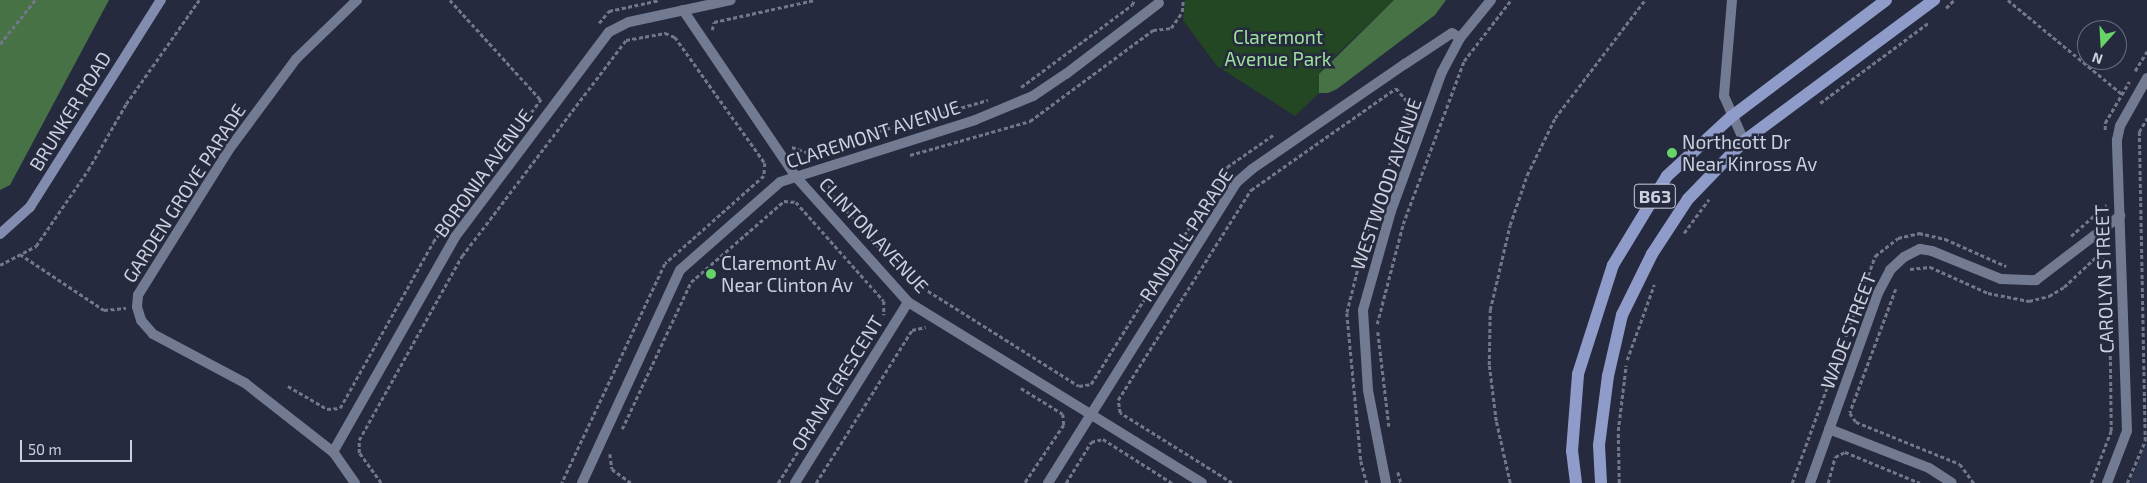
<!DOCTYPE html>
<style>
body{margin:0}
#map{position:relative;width:2147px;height:483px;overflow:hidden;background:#252a3e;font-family:"Exo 2",sans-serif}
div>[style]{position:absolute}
.built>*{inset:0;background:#2c334d}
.green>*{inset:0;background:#244723}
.forest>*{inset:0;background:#477246}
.path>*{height:2.5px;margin-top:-1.25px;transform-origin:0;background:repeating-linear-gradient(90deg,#737888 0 4px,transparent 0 6.5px)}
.minor>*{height:10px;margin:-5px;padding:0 5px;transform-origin:5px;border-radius:5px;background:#737b92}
.secondary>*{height:10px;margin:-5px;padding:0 5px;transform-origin:5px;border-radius:5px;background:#818cae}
.primary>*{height:12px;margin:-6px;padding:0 6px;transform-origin:6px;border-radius:6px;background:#8f9cca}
.dots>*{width:14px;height:14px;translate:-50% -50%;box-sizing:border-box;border:2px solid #252a3e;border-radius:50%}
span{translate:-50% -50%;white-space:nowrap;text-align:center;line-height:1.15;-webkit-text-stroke:5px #252a3e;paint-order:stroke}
.shield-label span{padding:1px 4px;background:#252a3e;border:1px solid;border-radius:4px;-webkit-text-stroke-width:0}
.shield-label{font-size:18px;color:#ccd1dd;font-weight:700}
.park-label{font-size:19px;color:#9fe19d}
.street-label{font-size:19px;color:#ccd1dd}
.poi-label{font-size:19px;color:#ccd1dd}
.left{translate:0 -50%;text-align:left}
.north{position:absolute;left:2077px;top:20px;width:50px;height:50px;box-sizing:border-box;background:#252a3e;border:1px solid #686d7e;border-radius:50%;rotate:199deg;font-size:14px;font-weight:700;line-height:20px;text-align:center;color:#ccd1dd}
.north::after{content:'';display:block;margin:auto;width:18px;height:22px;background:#66d466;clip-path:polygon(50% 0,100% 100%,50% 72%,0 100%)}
.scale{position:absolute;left:20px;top:440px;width:112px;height:22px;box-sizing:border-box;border:2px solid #ccd1dd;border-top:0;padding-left:6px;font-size:15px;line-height:18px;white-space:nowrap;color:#ccd1dd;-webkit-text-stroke:4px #252a3e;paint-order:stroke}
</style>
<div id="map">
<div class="built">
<div style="clip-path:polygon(2147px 441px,2147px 483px,2130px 483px)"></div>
</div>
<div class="green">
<div style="clip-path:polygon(1185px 0,1394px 0,1327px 64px,1319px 74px,1319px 93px,1295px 116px,1217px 66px,1183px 20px)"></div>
</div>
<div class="forest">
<div style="clip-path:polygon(0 0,109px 0,10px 185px,0 190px)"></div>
<div style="clip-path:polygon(1394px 0,1446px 0,1435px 15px,1337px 89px,1328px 93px,1319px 93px,1319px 74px)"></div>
</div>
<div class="path">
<div style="left:450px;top:0;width:135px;rotate:47.7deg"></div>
<div style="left:2008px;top:0;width:148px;rotate:39.5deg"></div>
<div style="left:1946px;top:8px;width:11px;rotate:-45deg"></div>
<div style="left:599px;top:23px;width:16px;rotate:-50deg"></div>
<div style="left:609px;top:11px;width:52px;rotate:-12.2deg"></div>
<div style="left:712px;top:30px;width:8px;rotate:-76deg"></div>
<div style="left:714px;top:22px;width:103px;rotate:-12.3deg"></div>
<div style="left:0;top:44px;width:56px;rotate:-51.5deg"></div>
<div style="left:2135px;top:71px;width:23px;rotate:-59deg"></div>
<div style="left:1021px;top:87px;width:138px;rotate:-36.5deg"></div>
<div style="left:1132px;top:5px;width:5px;rotate:-68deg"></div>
<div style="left:1820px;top:103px;width:134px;rotate:-36.5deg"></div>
<div style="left:2105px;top:130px;width:7px;rotate:-90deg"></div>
<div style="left:2105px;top:123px;width:48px;rotate:-59.7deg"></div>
<div style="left:792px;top:147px;width:14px;rotate:21deg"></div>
<div style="left:805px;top:152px;width:190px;rotate:-15.9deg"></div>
<div style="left:910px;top:155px;width:125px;rotate:-15.8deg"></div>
<div style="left:1030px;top:121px;width:153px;rotate:-36.5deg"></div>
<div style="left:1153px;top:30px;width:18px;rotate:-6deg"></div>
<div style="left:1171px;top:28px;width:19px;rotate:-55deg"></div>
<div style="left:1182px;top:12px;width:12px;rotate:-85deg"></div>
<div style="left:831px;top:179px;width:12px;rotate:99deg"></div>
<div style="left:829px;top:191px;width:115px;rotate:48.2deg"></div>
<div style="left:906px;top:277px;width:204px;rotate:32.2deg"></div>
<div style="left:1079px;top:386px;width:12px;rotate:-9deg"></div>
<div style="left:1091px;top:384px;width:256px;rotate:-57.9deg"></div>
<div style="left:1227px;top:167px;width:56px;rotate:-34.8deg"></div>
<div style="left:1684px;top:233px;width:42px;rotate:-53.7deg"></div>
<div style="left:2071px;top:236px;width:47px;rotate:-41.5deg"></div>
<div style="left:20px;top:254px;width:101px;rotate:33.7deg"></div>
<div style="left:104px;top:310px;width:22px;rotate:-5deg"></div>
<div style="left:0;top:265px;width:41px;rotate:-27.8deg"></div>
<div style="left:36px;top:246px;width:92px;rotate:-55.6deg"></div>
<div style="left:88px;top:170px;width:76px;rotate:-60.1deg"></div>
<div style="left:126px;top:104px;width:127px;rotate:-54.9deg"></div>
<div style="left:1910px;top:269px;width:20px;rotate:-6deg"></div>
<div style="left:1930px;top:267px;width:64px;rotate:24.1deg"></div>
<div style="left:1988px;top:293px;width:42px;rotate:11deg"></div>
<div style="left:2029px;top:301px;width:21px;rotate:-14deg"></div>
<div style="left:2049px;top:296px;width:17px;rotate:-31deg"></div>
<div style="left:2064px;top:287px;width:45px;rotate:-43.2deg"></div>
<div style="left:2097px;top:256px;width:13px;rotate:23deg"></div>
<div style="left:1896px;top:289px;width:132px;rotate:110.4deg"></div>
<div style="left:1850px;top:413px;width:11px;rotate:56deg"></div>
<div style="left:1856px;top:422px;width:112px;rotate:22deg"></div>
<div style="left:1960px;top:464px;width:24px;rotate:54deg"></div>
<div style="left:1377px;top:324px;width:103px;rotate:-75.4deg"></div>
<div style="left:1403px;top:224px;width:174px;rotate:-69.5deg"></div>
<div style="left:1464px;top:61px;width:77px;rotate:-52.4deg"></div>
<div style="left:1378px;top:332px;width:95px;rotate:83.3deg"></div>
<div style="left:1627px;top:360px;width:80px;rotate:-70.2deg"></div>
<div style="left:288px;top:386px;width:45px;rotate:30.5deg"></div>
<div style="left:327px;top:409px;width:13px;rotate:-4deg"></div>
<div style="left:340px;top:408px;width:190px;rotate:-60.7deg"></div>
<div style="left:433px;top:242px;width:179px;rotate:-52.9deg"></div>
<div style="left:1021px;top:388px;width:49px;rotate:31.8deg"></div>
<div style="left:1063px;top:414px;width:11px;rotate:85deg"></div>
<div style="left:1064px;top:425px;width:70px;rotate:123.9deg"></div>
<div style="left:622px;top:429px;width:162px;rotate:-64.9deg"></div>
<div style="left:691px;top:282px;width:123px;rotate:-41.1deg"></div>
<div style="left:784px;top:201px;width:12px;rotate:5deg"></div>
<div style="left:796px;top:202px;width:132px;rotate:48.4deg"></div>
<div style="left:884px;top:301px;width:14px;rotate:90deg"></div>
<div style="left:610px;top:454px;width:15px;rotate:82deg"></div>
<div style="left:612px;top:469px;width:24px;rotate:36deg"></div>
<div style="left:1398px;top:472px;width:11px;rotate:75deg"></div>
<div style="left:381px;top:483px;width:37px;rotate:-126deg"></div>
<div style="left:359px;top:453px;width:13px;rotate:-90deg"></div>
<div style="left:359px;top:440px;width:211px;rotate:-60.8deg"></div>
<div style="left:462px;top:256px;width:271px;rotate:-52.8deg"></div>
<div style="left:626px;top:40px;width:40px;rotate:-10deg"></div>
<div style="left:665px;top:33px;width:11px;rotate:22deg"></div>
<div style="left:675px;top:37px;width:155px;rotate:54.5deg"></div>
<div style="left:765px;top:163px;width:13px;rotate:94deg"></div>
<div style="left:764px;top:176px;width:132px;rotate:138.4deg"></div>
<div style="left:665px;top:264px;width:242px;rotate:115.2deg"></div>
<div style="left:778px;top:483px;width:143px;rotate:-57.9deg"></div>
<div style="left:816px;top:483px;width:181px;rotate:-57.9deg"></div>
<div style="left:912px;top:330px;width:14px;rotate:-12deg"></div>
<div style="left:1066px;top:483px;width:48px;rotate:-58.6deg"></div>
<div style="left:1091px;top:442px;width:12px;rotate:-14deg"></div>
<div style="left:1103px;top:439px;width:82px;rotate:32.5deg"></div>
<div style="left:1232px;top:483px;width:132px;rotate:-148deg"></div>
<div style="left:1120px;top:413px;width:13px;rotate:-99deg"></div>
<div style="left:1118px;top:400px;width:249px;rotate:-57.7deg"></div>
<div style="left:1251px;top:190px;width:177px;rotate:-35.1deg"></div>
<div style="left:1396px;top:88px;width:23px;rotate:50deg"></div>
<div style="left:1411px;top:106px;width:115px;rotate:109.9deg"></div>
<div style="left:1372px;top:214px;width:102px;rotate:104.2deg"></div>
<div style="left:1347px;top:313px;width:149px;rotate:84.6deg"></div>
<div style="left:1361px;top:461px;width:23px;rotate:75deg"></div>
<div style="left:1510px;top:483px;width:64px;rotate:-102.7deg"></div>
<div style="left:1496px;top:421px;width:56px;rotate:-97.1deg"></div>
<div style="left:1489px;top:365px;width:55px;rotate:-89deg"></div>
<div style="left:1490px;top:310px;width:87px;rotate:-76.8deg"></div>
<div style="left:1510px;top:225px;width:53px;rotate:-71.2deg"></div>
<div style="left:1527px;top:175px;width:64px;rotate:-63.8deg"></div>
<div style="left:1555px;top:118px;width:148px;rotate:-52.7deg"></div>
<div style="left:1619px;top:483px;width:52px;rotate:-91.1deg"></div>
<div style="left:1618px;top:431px;width:66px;rotate:-83.1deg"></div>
<div style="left:1792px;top:483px;width:242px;rotate:-69.9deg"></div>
<div style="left:1875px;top:256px;width:29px;rotate:-38deg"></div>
<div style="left:1898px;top:238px;width:22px;rotate:-13deg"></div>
<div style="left:1919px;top:233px;width:27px;rotate:13deg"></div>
<div style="left:1945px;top:239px;width:67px;rotate:23.9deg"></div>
<div style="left:1828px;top:483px;width:27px;rotate:-75deg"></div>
<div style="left:1835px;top:457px;width:11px;rotate:-27deg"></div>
<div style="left:1845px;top:452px;width:81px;rotate:22.5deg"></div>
<div style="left:2091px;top:483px;width:56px;rotate:-69deg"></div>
<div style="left:2111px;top:431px;width:77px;rotate:-90.7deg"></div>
<div style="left:2127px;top:483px;width:46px;rotate:-66.8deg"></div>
<div style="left:2145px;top:441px;width:309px;rotate:-91.1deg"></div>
<div style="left:2139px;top:132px;width:16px;rotate:-60deg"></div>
</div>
<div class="minor">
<div style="left:1732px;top:0;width:96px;rotate:94.8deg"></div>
<div style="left:1724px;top:96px;width:49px;rotate:66deg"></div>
<div style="left:683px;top:10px;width:202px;rotate:55.9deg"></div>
<div style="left:796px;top:177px;width:168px;rotate:48.1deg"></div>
<div style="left:908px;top:302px;width:345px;rotate:31.6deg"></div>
<div style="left:1829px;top:429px;width:107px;rotate:21.3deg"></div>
<div style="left:1929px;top:468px;width:27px;rotate:33deg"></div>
<div style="left:333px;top:452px;width:247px;rotate:-60.4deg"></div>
<div style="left:455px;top:237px;width:256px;rotate:-53.1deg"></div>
<div style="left:609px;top:32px;width:22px;rotate:-27deg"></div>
<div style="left:629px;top:22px;width:104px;rotate:-12.2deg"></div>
<div style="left:355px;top:483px;width:38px;rotate:-125deg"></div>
<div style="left:333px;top:452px;width:112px;rotate:-141.9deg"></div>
<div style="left:245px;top:383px;width:104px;rotate:-152deg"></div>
<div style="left:153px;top:334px;width:18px;rotate:-131deg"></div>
<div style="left:141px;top:320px;width:14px;rotate:-107deg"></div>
<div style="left:137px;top:307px;width:12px;rotate:-85deg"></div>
<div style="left:138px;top:295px;width:173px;rotate:-58deg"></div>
<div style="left:230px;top:148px;width:111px;rotate:-53.4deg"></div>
<div style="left:296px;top:59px;width:85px;rotate:-44deg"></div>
<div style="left:582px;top:483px;width:234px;rotate:-65.3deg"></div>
<div style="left:680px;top:270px;width:133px;rotate:-41.3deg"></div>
<div style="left:780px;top:182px;width:205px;rotate:-17.6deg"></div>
<div style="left:975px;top:120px;width:63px;rotate:-22.5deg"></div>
<div style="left:1033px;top:96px;width:40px;rotate:-34deg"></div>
<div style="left:1066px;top:74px;width:117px;rotate:-37.4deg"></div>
<div style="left:795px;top:483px;width:213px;rotate:-58deg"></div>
<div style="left:1048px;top:483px;width:354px;rotate:-57.9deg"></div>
<div style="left:1236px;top:183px;width:21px;rotate:-41deg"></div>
<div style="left:1252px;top:169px;width:186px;rotate:-34.5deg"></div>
<div style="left:1405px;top:64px;width:56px;rotate:-33.4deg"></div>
<div style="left:1452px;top:33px;width:9px;rotate:32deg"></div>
<div style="left:1386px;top:483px;width:95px;rotate:-101deg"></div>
<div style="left:1368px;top:390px;width:80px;rotate:-93.6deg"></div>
<div style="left:1363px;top:310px;width:103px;rotate:-74.2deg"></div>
<div style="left:1391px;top:211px;width:148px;rotate:-69.9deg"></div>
<div style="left:1442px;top:72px;width:38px;rotate:-62deg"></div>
<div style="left:1460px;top:38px;width:49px;rotate:-50.8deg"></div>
<div style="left:1810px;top:483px;width:202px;rotate:-70.3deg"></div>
<div style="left:1878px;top:293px;width:26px;rotate:-62deg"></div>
<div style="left:1890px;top:270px;width:19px;rotate:-43deg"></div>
<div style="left:1904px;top:257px;width:18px;rotate:-27deg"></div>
<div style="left:1920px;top:249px;width:12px;rotate:9deg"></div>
<div style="left:1932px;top:251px;width:74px;rotate:22.1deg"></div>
<div style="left:2001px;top:279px;width:35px;rotate:2deg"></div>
<div style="left:2036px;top:280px;width:106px;rotate:-37.3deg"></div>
<div style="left:2107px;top:483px;width:56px;rotate:-69deg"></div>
<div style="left:2127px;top:431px;width:291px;rotate:-92deg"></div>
<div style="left:2117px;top:140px;width:14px;rotate:-78deg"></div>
<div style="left:2120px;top:126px;width:55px;rotate:-60.6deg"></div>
</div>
<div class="secondary">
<div style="left:0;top:234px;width:40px;rotate:-42deg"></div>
<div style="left:30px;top:207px;width:245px;rotate:-57.7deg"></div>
</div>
<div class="primary">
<div style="left:1576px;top:483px;width:32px;rotate:-97deg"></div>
<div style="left:1572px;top:451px;width:77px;rotate:-85.5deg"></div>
<div style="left:1578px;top:374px;width:114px;rotate:-72.2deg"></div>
<div style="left:1613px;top:265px;width:104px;rotate:-58.8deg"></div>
<div style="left:1667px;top:176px;width:87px;rotate:-42.7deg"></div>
<div style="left:1731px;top:117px;width:194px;rotate:-37deg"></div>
<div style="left:1601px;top:483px;width:38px;rotate:-93deg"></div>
<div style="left:1599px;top:445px;width:70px;rotate:-82.6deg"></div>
<div style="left:1608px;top:376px;width:63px;rotate:-77.1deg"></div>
<div style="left:1622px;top:315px;width:68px;rotate:-63.8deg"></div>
<div style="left:1652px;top:254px;width:66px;rotate:-56.8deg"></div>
<div style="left:1688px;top:199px;width:81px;rotate:-46deg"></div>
<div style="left:1744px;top:141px;width:237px;rotate:-36.6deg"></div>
</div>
<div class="dots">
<div style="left:1672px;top:153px;background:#66d466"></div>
<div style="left:711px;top:274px;background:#66d466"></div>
</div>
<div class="shield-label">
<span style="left:1655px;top:196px">B63</span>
</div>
<div class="park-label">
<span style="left:1278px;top:48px">Claremont<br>Avenue Park</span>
</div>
<div class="street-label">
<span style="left:70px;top:111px;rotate:-58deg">BRUNKER ROAD</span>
<span style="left:873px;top:134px;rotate:-18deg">CLAREMONT AVENUE</span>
<span style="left:483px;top:173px;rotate:-54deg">BORONIA AVENUE</span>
<span style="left:1386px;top:184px;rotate:-71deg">WESTWOOD AVENUE</span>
<span style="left:184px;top:193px;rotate:-57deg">GARDEN GROVE PARADE</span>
<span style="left:874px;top:235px;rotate:47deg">CLINTON AVENUE</span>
<span style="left:1186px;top:235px;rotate:-57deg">RANDALL PARADE</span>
<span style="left:2104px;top:279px;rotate:-92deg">CAROLYN STREET</span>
<span style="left:1848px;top:331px;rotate:-69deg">WADE STREET</span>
<span style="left:837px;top:383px;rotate:-58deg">ORANA CRESCENT</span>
</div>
<div class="poi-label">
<span class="left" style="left:1682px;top:153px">Northcott Dr<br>Near Kinross Av</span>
<span class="left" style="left:721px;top:274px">Claremont Av<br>Near Clinton Av</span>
</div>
<div class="north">N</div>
<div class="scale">50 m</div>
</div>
